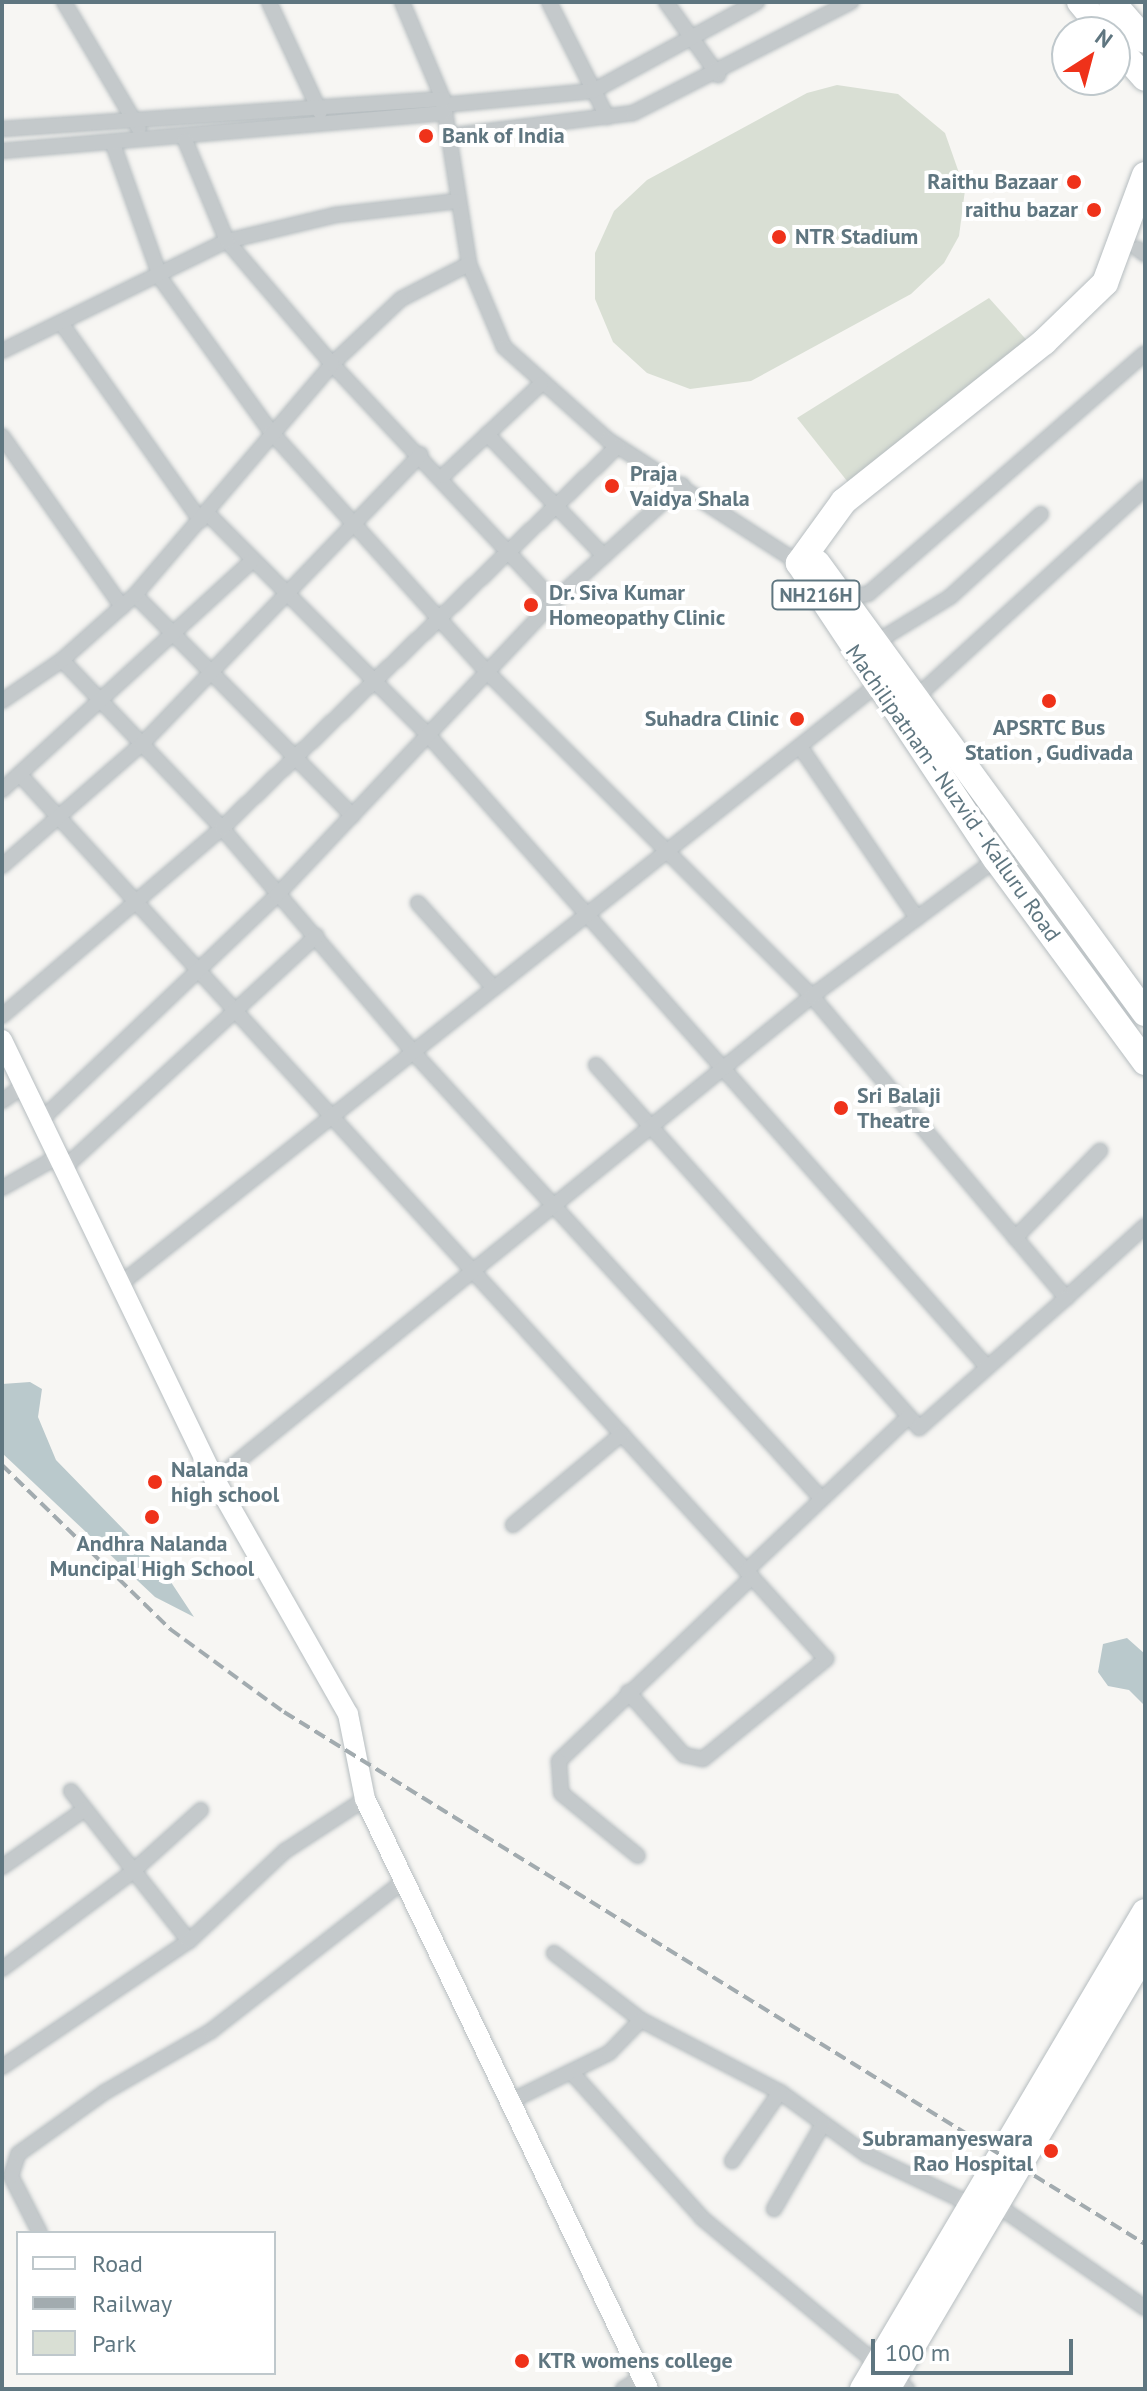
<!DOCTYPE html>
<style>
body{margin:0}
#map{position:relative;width:1147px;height:2391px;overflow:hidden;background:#f7f6f3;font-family:"PT Sans",sans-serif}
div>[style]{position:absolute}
.green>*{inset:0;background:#d9dfd4}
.water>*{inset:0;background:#bac9cc}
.roads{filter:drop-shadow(0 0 2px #b6bdc0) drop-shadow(0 0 2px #b6bdc0)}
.street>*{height:14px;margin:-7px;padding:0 7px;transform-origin:7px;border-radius:7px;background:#c4c9cb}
.secondary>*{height:20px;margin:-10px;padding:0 10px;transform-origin:10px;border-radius:10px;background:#fff}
.highway>*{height:26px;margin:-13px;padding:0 13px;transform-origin:13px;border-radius:13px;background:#fff}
.rail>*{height:4px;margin-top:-2px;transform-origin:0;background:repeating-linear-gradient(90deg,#a2abaf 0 12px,transparent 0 18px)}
.dots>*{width:22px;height:22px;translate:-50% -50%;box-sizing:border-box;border:4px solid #fff;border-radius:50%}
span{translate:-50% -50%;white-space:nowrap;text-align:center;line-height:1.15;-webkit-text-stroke:8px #fff;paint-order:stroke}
.shield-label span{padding:2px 6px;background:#fff;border:2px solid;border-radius:6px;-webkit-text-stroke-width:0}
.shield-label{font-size:20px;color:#5f7680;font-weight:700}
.poi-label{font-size:22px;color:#5f7680;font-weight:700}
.left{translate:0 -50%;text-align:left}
.right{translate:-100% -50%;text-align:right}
.street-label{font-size:22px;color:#5f7680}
.frame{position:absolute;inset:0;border:4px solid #5f7680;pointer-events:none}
.legend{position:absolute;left:16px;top:2231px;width:260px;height:144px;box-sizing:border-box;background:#fff;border:2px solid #bfc8cc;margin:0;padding:10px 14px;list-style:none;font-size:24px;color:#5f7680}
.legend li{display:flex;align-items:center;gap:16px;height:40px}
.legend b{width:40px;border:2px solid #bfc8cc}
.north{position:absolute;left:1051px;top:16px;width:80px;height:80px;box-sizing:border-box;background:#fff;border:2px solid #bfc8cc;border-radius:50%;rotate:36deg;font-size:22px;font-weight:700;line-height:32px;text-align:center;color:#5f7680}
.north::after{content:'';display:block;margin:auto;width:28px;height:36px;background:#ef321a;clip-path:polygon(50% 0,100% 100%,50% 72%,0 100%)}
.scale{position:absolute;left:871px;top:2339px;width:202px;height:36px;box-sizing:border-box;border:4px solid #5f7680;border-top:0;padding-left:10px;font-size:24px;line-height:28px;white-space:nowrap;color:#5f7680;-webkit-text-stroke:6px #fff;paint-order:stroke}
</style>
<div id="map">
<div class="green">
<div style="clip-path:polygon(837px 85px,898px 94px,945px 133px,965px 190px,959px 236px,944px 263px,911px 294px,751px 381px,690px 389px,647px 373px,613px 342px,595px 299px,595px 253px,614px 211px,647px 180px,807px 93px)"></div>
<div style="clip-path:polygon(989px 298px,1032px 346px,851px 486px,797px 418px)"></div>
</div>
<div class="water">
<div style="clip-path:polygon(30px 1382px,42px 1389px,38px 1417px,56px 1460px,163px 1570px,194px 1617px,155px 1597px,2px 1453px,2px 1384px)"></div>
<div style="clip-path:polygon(1127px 1638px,1145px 1654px,1145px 1706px,1129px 1690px,1108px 1686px,1098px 1672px,1103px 1644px)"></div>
</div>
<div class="roads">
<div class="street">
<div style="left:64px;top:2px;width:147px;rotate:59.4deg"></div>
<div style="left:269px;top:2px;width:121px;rotate:65.1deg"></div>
<div style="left:402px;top:2px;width:105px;rotate:67.1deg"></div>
<div style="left:443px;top:99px;width:167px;rotate:81deg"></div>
<div style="left:469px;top:264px;width:90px;rotate:67.1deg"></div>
<div style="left:504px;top:347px;width:140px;rotate:41.8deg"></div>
<div style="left:608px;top:440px;width:227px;rotate:32.8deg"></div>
<div style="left:549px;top:2px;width:129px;rotate:63.2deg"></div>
<div style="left:666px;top:2px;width:90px;rotate:54.5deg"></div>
<div style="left:443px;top:105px;width:151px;rotate:-5.3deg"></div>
<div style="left:593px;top:91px;width:187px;rotate:-28.5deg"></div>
<div style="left:2px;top:129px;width:442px;rotate:-3.9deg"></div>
<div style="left:449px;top:136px;width:185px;rotate:-7.1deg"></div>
<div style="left:633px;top:113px;width:245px;rotate:-27deg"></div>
<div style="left:113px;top:144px;width:143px;rotate:70.4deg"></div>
<div style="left:161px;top:279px;width:188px;rotate:54.3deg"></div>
<div style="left:271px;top:432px;width:327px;rotate:48deg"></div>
<div style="left:490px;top:675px;width:455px;rotate:44.9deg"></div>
<div style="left:812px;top:996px;width:395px;rotate:49.9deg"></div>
<div style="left:1066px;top:1298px;width:107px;rotate:-42.3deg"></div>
<div style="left:2px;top:151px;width:443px;rotate:-4.9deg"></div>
<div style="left:1138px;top:249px;width:9px;rotate:36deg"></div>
<div style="left:469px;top:264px;width:76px;rotate:152.8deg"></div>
<div style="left:401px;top:299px;width:95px;rotate:136.7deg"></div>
<div style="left:332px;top:364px;width:325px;rotate:46.9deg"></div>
<div style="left:64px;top:327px;width:237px;rotate:54.8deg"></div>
<div style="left:2px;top:351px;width:250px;rotate:-26.1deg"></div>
<div style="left:227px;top:241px;width:111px;rotate:-13.5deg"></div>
<div style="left:335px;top:215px;width:123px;rotate:-6.5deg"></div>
<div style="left:487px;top:434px;width:169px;rotate:46.2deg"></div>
<div style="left:2px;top:436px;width:209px;rotate:54.9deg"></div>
<div style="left:443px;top:476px;width:134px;rotate:-43.2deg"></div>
<div style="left:207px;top:513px;width:315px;rotate:45.1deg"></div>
<div style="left:429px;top:736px;width:842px;rotate:48.51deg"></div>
<div style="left:135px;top:595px;width:310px;rotate:45.4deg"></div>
<div style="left:840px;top:597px;width:28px;rotate:-6deg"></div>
<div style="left:868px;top:594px;width:367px;rotate:-41deg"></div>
<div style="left:873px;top:644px;width:90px;rotate:-31.4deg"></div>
<div style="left:950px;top:597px;width:123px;rotate:-42.4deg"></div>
<div style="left:62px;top:660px;width:232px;rotate:46.4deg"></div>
<div style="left:222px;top:828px;width:296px;rotate:49.5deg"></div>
<div style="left:414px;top:1053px;width:604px;rotate:47.55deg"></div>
<div style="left:2px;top:701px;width:73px;rotate:-34.3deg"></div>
<div style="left:62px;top:660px;width:98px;rotate:-41.7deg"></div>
<div style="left:135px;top:595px;width:304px;rotate:-49.5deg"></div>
<div style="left:332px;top:364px;width:162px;rotate:-130.5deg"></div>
<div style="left:227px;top:241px;width:109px;rotate:-112.6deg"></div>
<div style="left:912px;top:701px;width:316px;rotate:-42.4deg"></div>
<div style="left:801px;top:748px;width:206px;rotate:55.7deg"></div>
<div style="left:22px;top:777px;width:1083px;rotate:47.62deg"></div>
<div style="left:752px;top:1577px;width:267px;rotate:136.4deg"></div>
<div style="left:559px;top:1761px;width:32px;rotate:86deg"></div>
<div style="left:561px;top:1793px;width:99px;rotate:39.3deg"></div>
<div style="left:2px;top:790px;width:339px;rotate:-42.5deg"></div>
<div style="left:2px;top:866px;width:186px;rotate:-41.1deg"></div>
<div style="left:142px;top:744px;width:402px;rotate:-46.1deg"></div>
<div style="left:418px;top:903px;width:113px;rotate:48.2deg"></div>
<div style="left:2px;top:1016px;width:289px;rotate:-40.5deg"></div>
<div style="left:222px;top:828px;width:550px;rotate:-43.97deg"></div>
<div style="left:596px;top:1065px;width:486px;rotate:48.3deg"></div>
<div style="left:919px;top:1428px;width:196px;rotate:-41.5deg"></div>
<div style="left:2px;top:1101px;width:28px;rotate:-35deg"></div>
<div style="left:42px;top:1119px;width:325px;rotate:-43.6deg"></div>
<div style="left:277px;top:895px;width:404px;rotate:-46.7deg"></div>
<div style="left:554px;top:601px;width:173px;rotate:-42.2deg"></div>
<div style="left:64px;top:1168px;width:343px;rotate:-42.6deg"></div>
<div style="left:2px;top:1188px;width:65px;rotate:-29.3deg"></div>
<div style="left:1015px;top:1238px;width:122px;rotate:-45.7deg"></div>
<div style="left:119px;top:1285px;width:968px;rotate:-38.37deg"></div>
<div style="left:215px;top:1480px;width:769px;rotate:-39.03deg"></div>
<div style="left:812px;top:996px;width:258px;rotate:-36.6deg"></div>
<div style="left:513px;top:1525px;width:142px;rotate:-39.9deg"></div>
<div style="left:746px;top:1571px;width:224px;rotate:-43.5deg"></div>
<div style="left:628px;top:1692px;width:84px;rotate:48.4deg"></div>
<div style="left:684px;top:1755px;width:19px;rotate:12deg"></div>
<div style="left:703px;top:1759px;width:159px;rotate:-39.1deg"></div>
<div style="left:826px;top:1659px;width:110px;rotate:-132.1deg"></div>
<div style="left:71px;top:1791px;width:191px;rotate:51.8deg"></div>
<div style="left:2px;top:1867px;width:101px;rotate:-34.9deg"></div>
<div style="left:554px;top:1953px;width:110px;rotate:37.6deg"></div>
<div style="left:641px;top:2020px;width:157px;rotate:27.4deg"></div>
<div style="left:780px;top:2092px;width:107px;rotate:35.9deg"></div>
<div style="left:867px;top:2155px;width:114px;rotate:25.4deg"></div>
<div style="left:2px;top:1969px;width:161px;rotate:-36.7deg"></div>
<div style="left:131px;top:1873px;width:94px;rotate:-42deg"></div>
<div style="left:2px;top:2067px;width:225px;rotate:-34deg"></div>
<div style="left:189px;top:1941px;width:132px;rotate:-43.2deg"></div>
<div style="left:285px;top:1851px;width:95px;rotate:-33deg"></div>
<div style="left:573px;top:2074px;width:193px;rotate:48.1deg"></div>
<div style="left:702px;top:2218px;width:267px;rotate:39.8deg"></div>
<div style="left:511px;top:2101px;width:109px;rotate:-26.1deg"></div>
<div style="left:609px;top:2053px;width:46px;rotate:-45.9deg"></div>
<div style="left:732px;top:2161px;width:84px;rotate:-55.2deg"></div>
<div style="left:994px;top:2203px;width:184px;rotate:34.8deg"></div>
<div style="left:774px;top:2209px;width:98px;rotate:-60deg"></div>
<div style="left:40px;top:2233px;width:64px;rotate:-117deg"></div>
<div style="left:11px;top:2176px;width:23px;rotate:-72deg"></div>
<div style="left:18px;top:2154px;width:107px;rotate:-35.5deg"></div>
<div style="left:105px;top:2092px;width:122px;rotate:-29.9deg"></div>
<div style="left:211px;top:2031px;width:247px;rotate:-37.9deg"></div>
<div style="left:623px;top:2389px;width:23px;rotate:-31deg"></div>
</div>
<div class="secondary">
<div style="left:2px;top:1040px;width:489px;rotate:64.2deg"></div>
<div style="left:215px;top:1480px;width:269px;rotate:60.4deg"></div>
<div style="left:348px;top:1714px;width:87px;rotate:78.7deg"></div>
<div style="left:365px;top:1799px;width:654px;rotate:64.37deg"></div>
</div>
<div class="highway">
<div style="left:1080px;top:2px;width:39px;rotate:50deg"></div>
<div style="left:1112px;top:2px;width:50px;rotate:49deg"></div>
<div style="left:1115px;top:44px;width:45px;rotate:48.6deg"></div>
<div style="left:1145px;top:175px;width:115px;rotate:110.3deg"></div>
<div style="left:1105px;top:283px;width:85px;rotate:136deg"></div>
<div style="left:1044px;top:342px;width:256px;rotate:141.5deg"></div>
<div style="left:844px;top:501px;width:77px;rotate:126deg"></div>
<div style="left:799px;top:563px;width:356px;rotate:56.4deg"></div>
<div style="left:996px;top:859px;width:252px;rotate:53.7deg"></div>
<div style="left:817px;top:563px;width:557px;rotate:53.91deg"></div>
<div style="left:863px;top:2389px;width:554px;rotate:-59.41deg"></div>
<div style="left:887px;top:2389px;width:507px;rotate:-59.44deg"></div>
</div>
</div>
<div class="rail">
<div style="left:2px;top:1465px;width:235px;rotate:44.3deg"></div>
<div style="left:170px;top:1629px;width:141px;rotate:36.1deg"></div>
<div style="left:284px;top:1712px;width:1012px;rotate:31.71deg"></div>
</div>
<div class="dots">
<div style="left:426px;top:136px;background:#ef321a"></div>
<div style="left:1074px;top:182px;background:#ef321a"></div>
<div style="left:1094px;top:210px;background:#ef321a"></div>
<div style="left:779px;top:237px;background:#ef321a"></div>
<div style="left:612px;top:486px;background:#ef321a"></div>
<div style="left:531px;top:605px;background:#ef321a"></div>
<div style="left:1049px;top:701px;background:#ef321a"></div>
<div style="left:797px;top:719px;background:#ef321a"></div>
<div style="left:841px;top:1108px;background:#ef321a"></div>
<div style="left:155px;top:1482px;background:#ef321a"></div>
<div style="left:152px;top:1517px;background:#ef321a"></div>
<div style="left:1051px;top:2151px;background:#ef321a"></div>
<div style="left:522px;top:2361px;background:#ef321a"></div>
</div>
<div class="shield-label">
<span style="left:816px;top:595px">NH216H</span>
</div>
<div class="poi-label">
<span class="left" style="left:442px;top:136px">Bank of India</span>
<span class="right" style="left:1058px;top:182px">Raithu Bazaar</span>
<span class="right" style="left:1078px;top:210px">raithu bazar</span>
<span class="left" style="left:795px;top:237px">NTR Stadium</span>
<span class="left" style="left:630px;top:486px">Praja<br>Vaidya Shala</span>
<span class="left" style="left:549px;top:605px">Dr. Siva Kumar<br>Homeopathy Clinic</span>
<span class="right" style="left:779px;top:719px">Suhadra Clinic</span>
<span style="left:1049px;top:740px">APSRTC Bus<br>Station , Gudivada</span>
<span class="left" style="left:857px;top:1108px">Sri Balaji<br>Theatre</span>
<span class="left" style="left:171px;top:1482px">Nalanda<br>high school</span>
<span style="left:152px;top:1556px">Andhra Nalanda<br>Muncipal High School</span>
<span class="right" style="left:1033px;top:2151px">Subramanyeswara<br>Rao Hospital</span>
<span class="left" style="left:538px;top:2361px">KTR womens college</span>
</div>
<div class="street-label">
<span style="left:953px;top:793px;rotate:55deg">Machilipatnam - Nuzvid - Kalluru Road</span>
</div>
<div class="frame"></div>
<ul class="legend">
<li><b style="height:10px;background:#fff"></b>Road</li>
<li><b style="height:10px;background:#a2abaf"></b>Railway</li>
<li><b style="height:22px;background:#d9dfd4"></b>Park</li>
</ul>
<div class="north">N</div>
<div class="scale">100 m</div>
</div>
